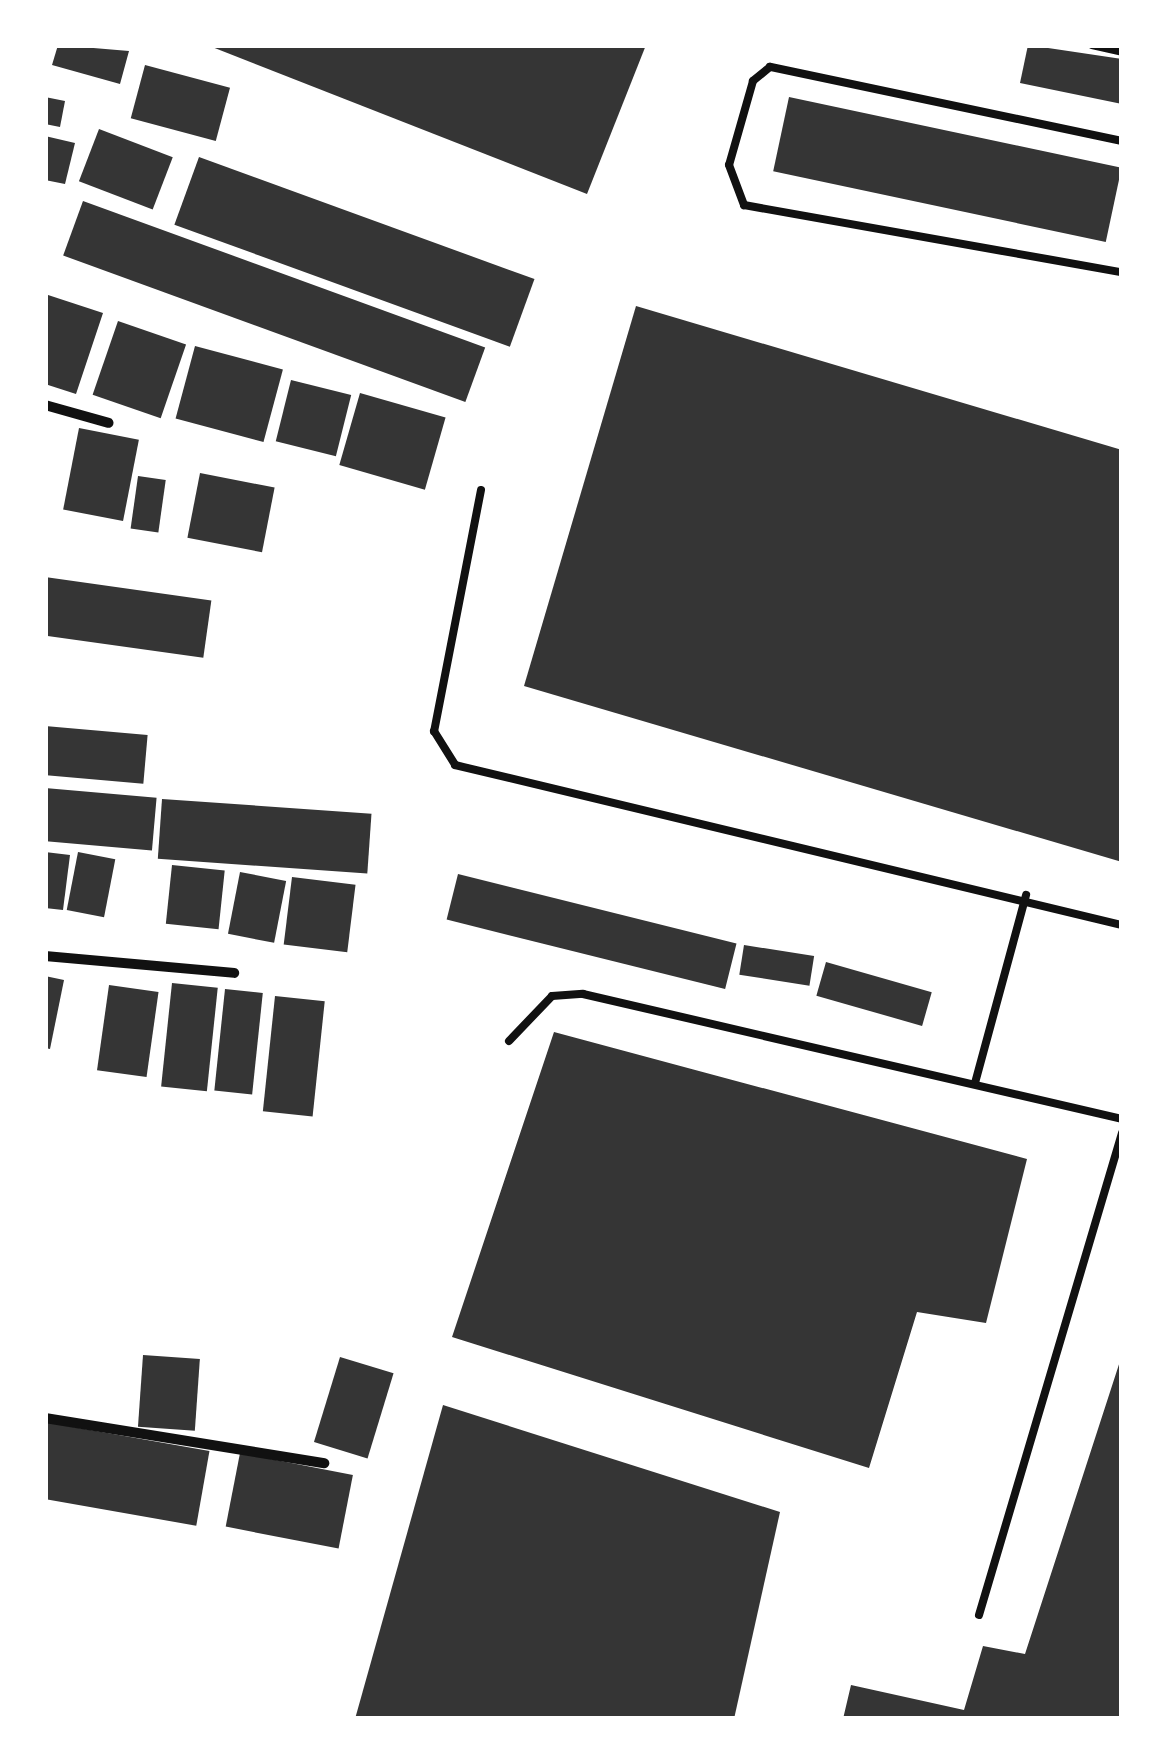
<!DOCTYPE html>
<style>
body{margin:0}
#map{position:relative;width:1167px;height:1764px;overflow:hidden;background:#fff;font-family:"Archivo Narrow",sans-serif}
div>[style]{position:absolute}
.building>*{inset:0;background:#353535;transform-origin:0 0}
.service>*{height:8px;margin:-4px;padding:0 4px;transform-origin:4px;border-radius:4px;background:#111}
.minor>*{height:10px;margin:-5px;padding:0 5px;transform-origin:5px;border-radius:5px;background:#111}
span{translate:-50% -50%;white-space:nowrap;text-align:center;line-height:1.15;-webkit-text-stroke:8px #fff;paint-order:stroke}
.frame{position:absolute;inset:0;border:48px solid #fff;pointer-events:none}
</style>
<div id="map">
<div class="building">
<div style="clip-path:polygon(58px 45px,129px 51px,120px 84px,52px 65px)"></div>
<div style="clip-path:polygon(207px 45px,646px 45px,587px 194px)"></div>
<div style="clip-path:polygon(1028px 45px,1122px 59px,1122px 104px,1020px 83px)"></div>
<div style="left:145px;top:65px;width:88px;height:55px;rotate:15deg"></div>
<div style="clip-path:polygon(45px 97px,65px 101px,60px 127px,45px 124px)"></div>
<div style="left:789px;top:97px;width:340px;height:76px;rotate:12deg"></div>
<div style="left:99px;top:129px;width:79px;height:56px;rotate:21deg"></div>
<div style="clip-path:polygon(45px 136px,75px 143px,65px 184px,45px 180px)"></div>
<div style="left:199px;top:157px;width:357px;height:72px;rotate:20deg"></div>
<div style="left:83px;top:201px;width:428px;height:58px;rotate:20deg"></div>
<div style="clip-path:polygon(45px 294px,103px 313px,76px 394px,45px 384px)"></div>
<div style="clip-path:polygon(636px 306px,1122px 450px,1122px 862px,524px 686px)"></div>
<div style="left:118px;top:321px;width:72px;height:78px;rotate:19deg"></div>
<div style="left:195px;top:346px;width:91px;height:75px;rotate:15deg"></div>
<div style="left:291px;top:380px;width:62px;height:63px;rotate:14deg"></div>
<div style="left:360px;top:393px;width:89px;height:75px;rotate:16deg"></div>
<div style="left:79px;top:428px;width:61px;height:83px;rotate:11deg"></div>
<div style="left:200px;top:473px;width:76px;height:66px;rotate:11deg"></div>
<div style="left:138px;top:476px;width:28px;height:53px;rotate:8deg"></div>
<div style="left:45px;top:577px;width:168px;height:58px;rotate:8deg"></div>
<div style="left:45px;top:726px;width:103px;height:49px;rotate:5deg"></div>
<div style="left:45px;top:788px;width:112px;height:53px;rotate:5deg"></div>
<div style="left:162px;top:799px;width:210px;height:60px;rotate:4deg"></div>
<div style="clip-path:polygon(45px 852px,70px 855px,63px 910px,45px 908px)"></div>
<div style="left:78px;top:852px;width:38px;height:59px;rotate:11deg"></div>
<div style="left:172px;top:865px;width:53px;height:59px;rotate:6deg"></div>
<div style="left:240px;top:872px;width:47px;height:63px;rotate:11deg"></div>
<div style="left:458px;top:874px;width:287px;height:47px;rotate:14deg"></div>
<div style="left:292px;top:877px;width:64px;height:68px;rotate:7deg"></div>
<div style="left:744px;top:945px;width:71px;height:30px;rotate:9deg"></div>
<div style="left:826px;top:962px;width:110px;height:35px;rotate:16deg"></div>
<div style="clip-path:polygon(45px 976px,64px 980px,50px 1049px,45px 1048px)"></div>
<div style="left:172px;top:983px;width:46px;height:104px;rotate:6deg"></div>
<div style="left:109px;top:985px;width:50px;height:86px;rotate:8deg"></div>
<div style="left:225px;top:989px;width:38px;height:102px;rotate:6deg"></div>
<div style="left:275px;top:996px;width:50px;height:116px;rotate:6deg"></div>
<div style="clip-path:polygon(554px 1032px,1027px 1159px,986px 1323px,917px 1312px,869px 1468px,452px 1337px)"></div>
<div style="left:143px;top:1355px;width:57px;height:72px;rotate:4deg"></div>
<div style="clip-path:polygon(1122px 1355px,1122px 1719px,843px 1719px,851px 1685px,964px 1710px,983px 1646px,1025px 1654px)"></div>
<div style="left:340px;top:1357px;width:56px;height:89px;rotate:17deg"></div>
<div style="clip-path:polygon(443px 1405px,780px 1512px,734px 1719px,355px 1719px)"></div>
<div style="left:45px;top:1422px;width:167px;height:76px;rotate:10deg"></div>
<div style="left:240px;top:1453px;width:115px;height:75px;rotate:11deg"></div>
</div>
<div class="service">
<div style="left:1092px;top:45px;width:31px;rotate:13deg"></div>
<div style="left:1122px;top:141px;width:360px;rotate:-168.1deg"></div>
<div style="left:770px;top:67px;width:22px;rotate:141deg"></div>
<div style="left:753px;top:81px;width:87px;rotate:105.9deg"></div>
<div style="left:729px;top:165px;width:43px;rotate:69.4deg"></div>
<div style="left:744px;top:205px;width:384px;rotate:10.1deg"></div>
<div style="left:481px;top:490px;width:246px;rotate:101deg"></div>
<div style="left:434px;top:731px;width:40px;rotate:58deg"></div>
<div style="left:455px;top:765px;width:686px;rotate:13.49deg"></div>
<div style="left:509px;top:1041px;width:62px;rotate:-46.3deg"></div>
<div style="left:552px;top:996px;width:31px;rotate:-4deg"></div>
<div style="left:583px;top:994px;width:553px;rotate:13.06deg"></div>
<div style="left:975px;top:1083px;width:195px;rotate:-74.8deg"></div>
<div style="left:979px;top:1615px;width:503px;rotate:-73.48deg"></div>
</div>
<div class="minor">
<div style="left:45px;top:405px;width:66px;rotate:15.7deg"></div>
<div style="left:45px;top:956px;width:190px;rotate:5.1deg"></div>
<div style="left:45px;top:1418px;width:283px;rotate:9.2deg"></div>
</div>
<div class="frame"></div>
</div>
